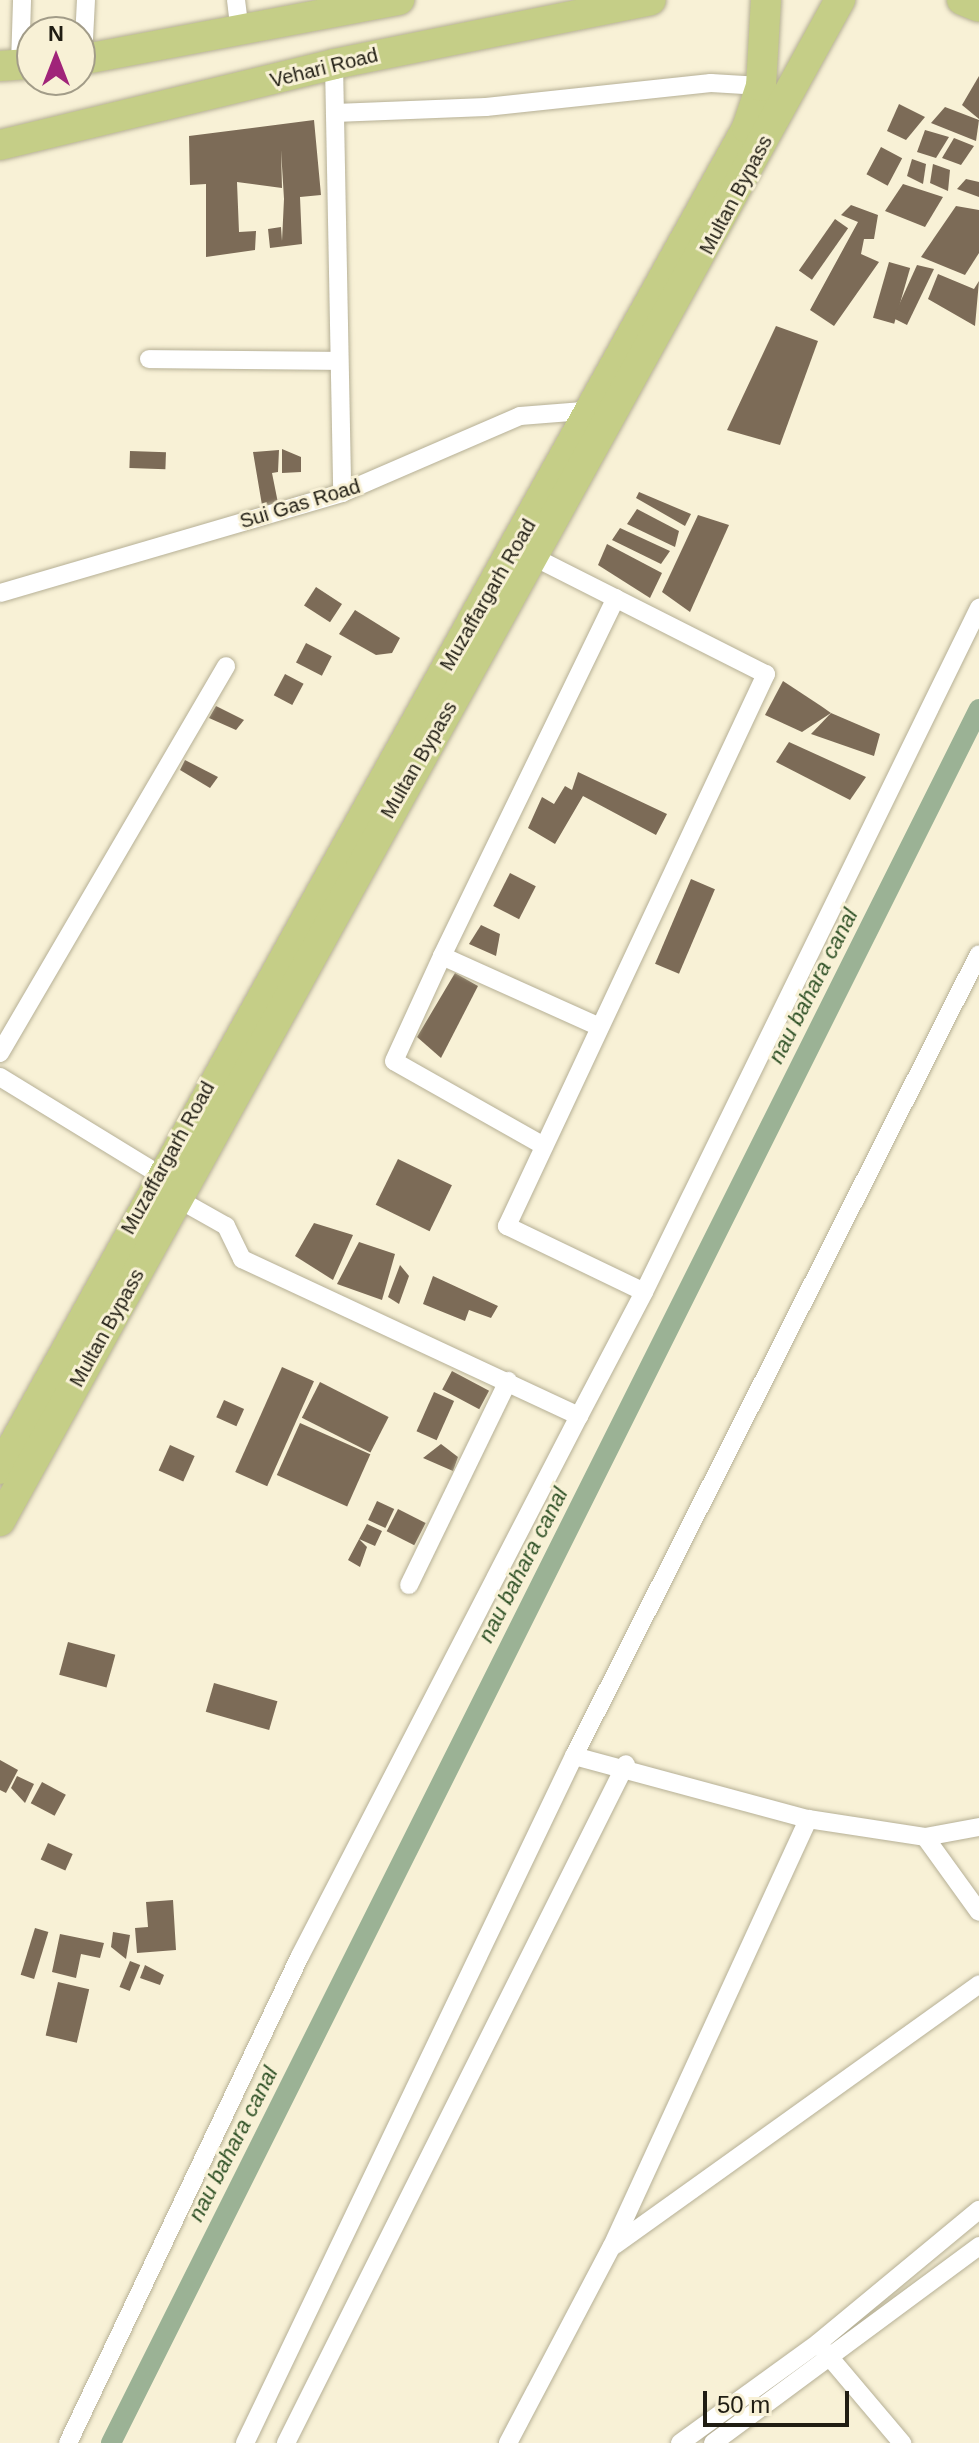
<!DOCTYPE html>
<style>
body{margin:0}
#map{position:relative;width:979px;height:2443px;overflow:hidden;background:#f8f1d6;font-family:Arial,sans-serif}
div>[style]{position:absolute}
.canal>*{height:20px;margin:-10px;padding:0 10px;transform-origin:10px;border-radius:10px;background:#9bb295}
.building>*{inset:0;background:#7c6b57;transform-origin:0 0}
.roads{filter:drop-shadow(0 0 2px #b6b096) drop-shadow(0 0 2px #b6b096)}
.minor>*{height:18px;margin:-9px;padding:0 9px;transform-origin:9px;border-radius:9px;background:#fff}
.primary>*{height:30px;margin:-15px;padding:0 15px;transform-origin:15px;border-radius:15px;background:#c5ce87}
span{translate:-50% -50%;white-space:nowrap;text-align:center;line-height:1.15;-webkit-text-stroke:6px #f8f1d6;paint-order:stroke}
.street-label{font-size:20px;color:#201d13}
.water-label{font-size:22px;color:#2f5126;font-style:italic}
.north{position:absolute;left:16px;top:16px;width:80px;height:80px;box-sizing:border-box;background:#f8f1d6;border:2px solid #a29c88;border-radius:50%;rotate:0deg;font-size:22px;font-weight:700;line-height:32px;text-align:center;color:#201d13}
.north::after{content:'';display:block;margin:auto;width:28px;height:36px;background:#a02479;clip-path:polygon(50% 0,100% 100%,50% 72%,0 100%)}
.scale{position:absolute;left:703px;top:2391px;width:146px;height:36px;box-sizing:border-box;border:4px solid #201d13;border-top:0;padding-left:10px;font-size:24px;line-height:28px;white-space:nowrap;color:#201d13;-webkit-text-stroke:6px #f8f1d6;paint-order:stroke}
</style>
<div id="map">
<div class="canal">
<div style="left:111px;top:2443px;width:1939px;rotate:-63.41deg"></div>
</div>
<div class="building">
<div style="clip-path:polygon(979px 76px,979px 119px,962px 105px)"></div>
<div style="clip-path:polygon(899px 104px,925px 117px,906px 140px,887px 131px)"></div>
<div style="clip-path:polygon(945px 107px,979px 120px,976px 141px,931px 123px)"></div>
<div style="clip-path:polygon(314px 120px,321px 195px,300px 197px,302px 244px,270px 248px,268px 229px,281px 227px,282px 241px,284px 199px,281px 150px,282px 188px,237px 182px,239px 232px,256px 231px,255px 250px,206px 257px,206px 184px,190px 185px,189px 136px)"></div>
<div style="clip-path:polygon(925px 130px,949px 137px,936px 158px,917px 152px)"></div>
<div style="clip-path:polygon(954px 138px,974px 146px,961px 165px,942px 158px)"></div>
<div style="left:881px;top:147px;width:24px;height:31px;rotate:28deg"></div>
<div style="clip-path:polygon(912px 159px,926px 164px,923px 184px,907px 176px)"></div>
<div style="clip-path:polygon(933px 164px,950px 170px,948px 191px,930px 183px)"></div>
<div style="clip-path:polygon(966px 179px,979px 182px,979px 197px,957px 189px)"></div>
<div style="clip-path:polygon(903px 184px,943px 197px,925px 227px,885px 211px)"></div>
<div style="clip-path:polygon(851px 205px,878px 215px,874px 239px,864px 239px,861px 254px,879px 262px,834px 326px,810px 310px,858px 222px,841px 215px)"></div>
<div style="clip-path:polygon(956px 206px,979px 210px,979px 253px,965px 275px,921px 257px)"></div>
<div style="left:835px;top:219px;width:16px;height:63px;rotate:35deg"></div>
<div style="left:889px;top:262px;width:22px;height:58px;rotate:16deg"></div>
<div style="clip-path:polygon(917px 265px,934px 269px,907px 325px,893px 318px)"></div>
<div style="clip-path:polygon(938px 274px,974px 289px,979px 281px,975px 326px,928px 299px)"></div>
<div style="clip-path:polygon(776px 326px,818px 341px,780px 445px,727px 430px)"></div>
<div style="clip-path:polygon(282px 449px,301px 457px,301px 472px,282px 473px)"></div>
<div style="clip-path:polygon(279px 450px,278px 472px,272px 473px,279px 508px,263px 511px,253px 452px)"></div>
<div style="left:130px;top:451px;width:36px;height:17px;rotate:2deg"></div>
<div style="clip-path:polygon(639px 492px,691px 514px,685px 526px,636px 498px)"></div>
<div style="clip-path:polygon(637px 509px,679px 531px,675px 547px,627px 524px)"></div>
<div style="clip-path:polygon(698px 515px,729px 525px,690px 612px,662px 592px)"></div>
<div style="clip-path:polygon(620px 528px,670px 551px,661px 564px,612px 540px)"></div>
<div style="clip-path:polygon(607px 544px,662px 573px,650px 598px,598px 565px)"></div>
<div style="left:316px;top:587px;width:31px;height:22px;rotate:33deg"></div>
<div style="clip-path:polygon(355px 610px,400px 638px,392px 653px,376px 655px,339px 634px)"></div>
<div style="left:306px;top:643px;width:29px;height:22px;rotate:27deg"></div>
<div style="left:285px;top:674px;width:21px;height:24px;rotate:28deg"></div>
<div style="clip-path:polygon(783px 681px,821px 706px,831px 713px,802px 732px,765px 715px)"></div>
<div style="clip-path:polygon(216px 706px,244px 720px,236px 730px,209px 718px)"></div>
<div style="clip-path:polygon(831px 713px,880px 734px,874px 756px,811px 734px)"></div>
<div style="clip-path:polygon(789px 742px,866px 777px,850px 800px,776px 762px)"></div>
<div style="clip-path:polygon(185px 760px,218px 777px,210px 788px,180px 770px)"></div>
<div style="clip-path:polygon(578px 772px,667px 814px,656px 835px,583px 796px,555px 844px,528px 828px,542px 797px,554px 804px,565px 786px,572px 790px)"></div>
<div style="left:510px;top:873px;width:29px;height:37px;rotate:27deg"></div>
<div style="left:691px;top:879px;width:26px;height:92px;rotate:23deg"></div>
<div style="clip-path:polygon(481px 925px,500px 934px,496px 956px,469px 944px)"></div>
<div style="clip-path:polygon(455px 973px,478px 986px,441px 1058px,417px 1037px)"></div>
<div style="left:398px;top:1159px;width:60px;height:51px;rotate:26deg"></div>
<div style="clip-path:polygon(314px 1223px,353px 1235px,333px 1280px,295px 1256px)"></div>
<div style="clip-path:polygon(359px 1242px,395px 1254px,382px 1300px,337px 1284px)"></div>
<div style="clip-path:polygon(400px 1265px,409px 1276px,399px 1304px,388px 1297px)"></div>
<div style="clip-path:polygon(433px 1276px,498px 1306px,491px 1318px,469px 1310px,465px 1321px,423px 1304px)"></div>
<div style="left:282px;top:1367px;width:35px;height:115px;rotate:24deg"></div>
<div style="left:452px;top:1371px;width:42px;height:21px;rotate:28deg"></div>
<div style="left:320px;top:1382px;width:77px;height:40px;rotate:27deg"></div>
<div style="left:434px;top:1392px;width:22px;height:43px;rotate:24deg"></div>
<div style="left:224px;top:1400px;width:22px;height:19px;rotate:24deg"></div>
<div style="left:300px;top:1423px;width:77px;height:57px;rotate:24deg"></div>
<div style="clip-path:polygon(441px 1444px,458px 1457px,453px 1471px,423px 1458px)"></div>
<div style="left:170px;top:1445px;width:27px;height:28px;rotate:24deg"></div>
<div style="left:377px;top:1501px;width:19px;height:21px;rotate:25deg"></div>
<div style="left:398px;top:1509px;width:31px;height:25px;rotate:27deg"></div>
<div style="clip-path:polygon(367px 1524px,382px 1531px,375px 1546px,359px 1539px,367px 1547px,360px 1567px,348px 1560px)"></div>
<div style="left:68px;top:1642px;width:49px;height:34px;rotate:15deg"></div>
<div style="left:214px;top:1683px;width:66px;height:30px;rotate:16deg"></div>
<div style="clip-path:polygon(0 1760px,18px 1770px,6px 1793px,0 1790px)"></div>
<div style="clip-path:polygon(17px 1776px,34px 1784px,25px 1803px,11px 1788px)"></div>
<div style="left:42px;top:1782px;width:27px;height:24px;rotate:28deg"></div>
<div style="left:48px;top:1843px;width:27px;height:18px;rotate:24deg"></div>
<div style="clip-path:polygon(173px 1900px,176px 1950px,137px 1953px,135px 1928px,148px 1927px,146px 1902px)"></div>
<div style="left:35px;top:1928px;width:14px;height:49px;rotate:17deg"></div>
<div style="clip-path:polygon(113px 1932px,130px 1935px,126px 1959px,111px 1947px)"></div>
<div style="clip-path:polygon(60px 1934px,104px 1943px,100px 1958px,81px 1954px,76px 1978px,52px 1972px)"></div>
<div style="left:130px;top:1961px;width:11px;height:28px;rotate:22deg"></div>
<div style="clip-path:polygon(145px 1965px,164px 1975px,160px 1985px,140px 1978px)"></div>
<div style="left:58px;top:1982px;width:32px;height:55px;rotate:13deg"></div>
</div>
<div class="roads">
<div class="minor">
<div style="left:236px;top:0;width:32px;rotate:83deg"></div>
<div style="left:83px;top:59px;width:59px;rotate:-87.1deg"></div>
<div style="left:334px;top:64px;width:429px;rotate:88.9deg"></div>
<div style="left:20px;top:65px;width:65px;rotate:-88.2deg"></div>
<div style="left:335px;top:113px;width:151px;rotate:-2.3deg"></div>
<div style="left:486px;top:107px;width:226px;rotate:-6.1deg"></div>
<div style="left:711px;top:83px;width:50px;rotate:3.4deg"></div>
<div style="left:149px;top:359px;width:190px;rotate:0.6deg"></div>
<div style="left:524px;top:552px;width:271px;rotate:26.8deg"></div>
<div style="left:766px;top:674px;width:610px;rotate:115.14deg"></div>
<div style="left:507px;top:1226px;width:152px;rotate:25.7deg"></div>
<div style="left:644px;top:1292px;width:762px;rotate:-63.91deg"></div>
<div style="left:0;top:593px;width:356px;rotate:-16.3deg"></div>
<div style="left:342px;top:493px;width:194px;rotate:-23.4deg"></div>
<div style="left:520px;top:416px;width:76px;rotate:-4.5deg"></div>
<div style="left:442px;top:956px;width:398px;rotate:-64.1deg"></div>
<div style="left:0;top:1053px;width:448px;rotate:-59.7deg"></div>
<div style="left:0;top:1077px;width:185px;rotate:31.5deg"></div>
<div style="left:544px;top:1146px;width:172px;rotate:-150.5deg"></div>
<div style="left:394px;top:1061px;width:115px;rotate:-65.4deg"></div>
<div style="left:442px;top:956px;width:173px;rotate:24.2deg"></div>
<div style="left:178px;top:1199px;width:55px;rotate:29.4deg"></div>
<div style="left:226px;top:1226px;width:37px;rotate:64deg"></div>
<div style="left:242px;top:1259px;width:372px;rotate:25deg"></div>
<div style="left:579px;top:1416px;width:140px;rotate:-62.3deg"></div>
<div style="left:409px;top:1585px;width:227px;rotate:-64.1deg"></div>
<div style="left:574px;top:1756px;width:242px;rotate:15.1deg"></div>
<div style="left:808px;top:1819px;width:118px;rotate:8.7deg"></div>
<div style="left:925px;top:1837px;width:92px;rotate:54.2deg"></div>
<div style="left:925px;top:1837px;width:55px;rotate:-10.5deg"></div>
<div style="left:615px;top:2245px;width:448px;rotate:-35.6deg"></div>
<div style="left:821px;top:2347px;width:126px;rotate:49.8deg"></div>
<div style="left:68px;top:2443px;width:539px;rotate:-64.53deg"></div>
<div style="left:300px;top:1956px;width:608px;rotate:-62.68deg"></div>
<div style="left:245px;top:2443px;width:762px;rotate:-64.41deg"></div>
<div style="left:574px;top:1756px;width:898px;rotate:-63.21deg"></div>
<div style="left:286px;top:2443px;width:759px;rotate:-63.4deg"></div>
<div style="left:508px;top:2443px;width:223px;rotate:-62.2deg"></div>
<div style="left:612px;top:2246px;width:470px;rotate:-65.3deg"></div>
<div style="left:680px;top:2443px;width:170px;rotate:-35.9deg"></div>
<div style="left:818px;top:2343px;width:209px;rotate:-39.6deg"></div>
<div style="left:713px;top:2443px;width:331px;rotate:-36.5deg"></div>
</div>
<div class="primary">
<div style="left:962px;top:0;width:18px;rotate:22deg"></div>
<div style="left:80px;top:60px;width:325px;rotate:-10.7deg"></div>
<div style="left:0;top:66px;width:32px;rotate:-4deg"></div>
<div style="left:0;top:145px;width:344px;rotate:-13.6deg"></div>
<div style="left:334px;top:64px;width:323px;rotate:-11.4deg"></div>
<div style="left:0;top:1469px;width:1535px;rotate:-60.88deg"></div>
<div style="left:747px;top:128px;width:44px;rotate:-71.6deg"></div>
<div style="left:761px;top:86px;width:86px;rotate:-86.7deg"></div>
<div style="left:0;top:1521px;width:1738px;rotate:-61.09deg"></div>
</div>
</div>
<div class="street-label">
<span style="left:324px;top:68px;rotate:-14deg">Vehari Road</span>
<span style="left:736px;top:195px;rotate:-62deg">Multan Bypass</span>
<span style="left:300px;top:504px;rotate:-17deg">Sui Gas Road</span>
<span style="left:488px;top:595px;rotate:-60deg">Muzaffargarh Road</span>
<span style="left:419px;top:760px;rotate:-60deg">Multan Bypass</span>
<span style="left:168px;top:1158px;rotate:-61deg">Muzaffargarh Road</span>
<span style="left:107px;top:1328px;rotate:-61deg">Multan Bypass</span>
</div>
<div class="water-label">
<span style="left:813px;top:986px;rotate:-63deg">nau bahara canal</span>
<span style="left:523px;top:1565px;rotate:-63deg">nau bahara canal</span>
<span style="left:233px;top:2144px;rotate:-63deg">nau bahara canal</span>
</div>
<div class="north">N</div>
<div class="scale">50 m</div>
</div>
